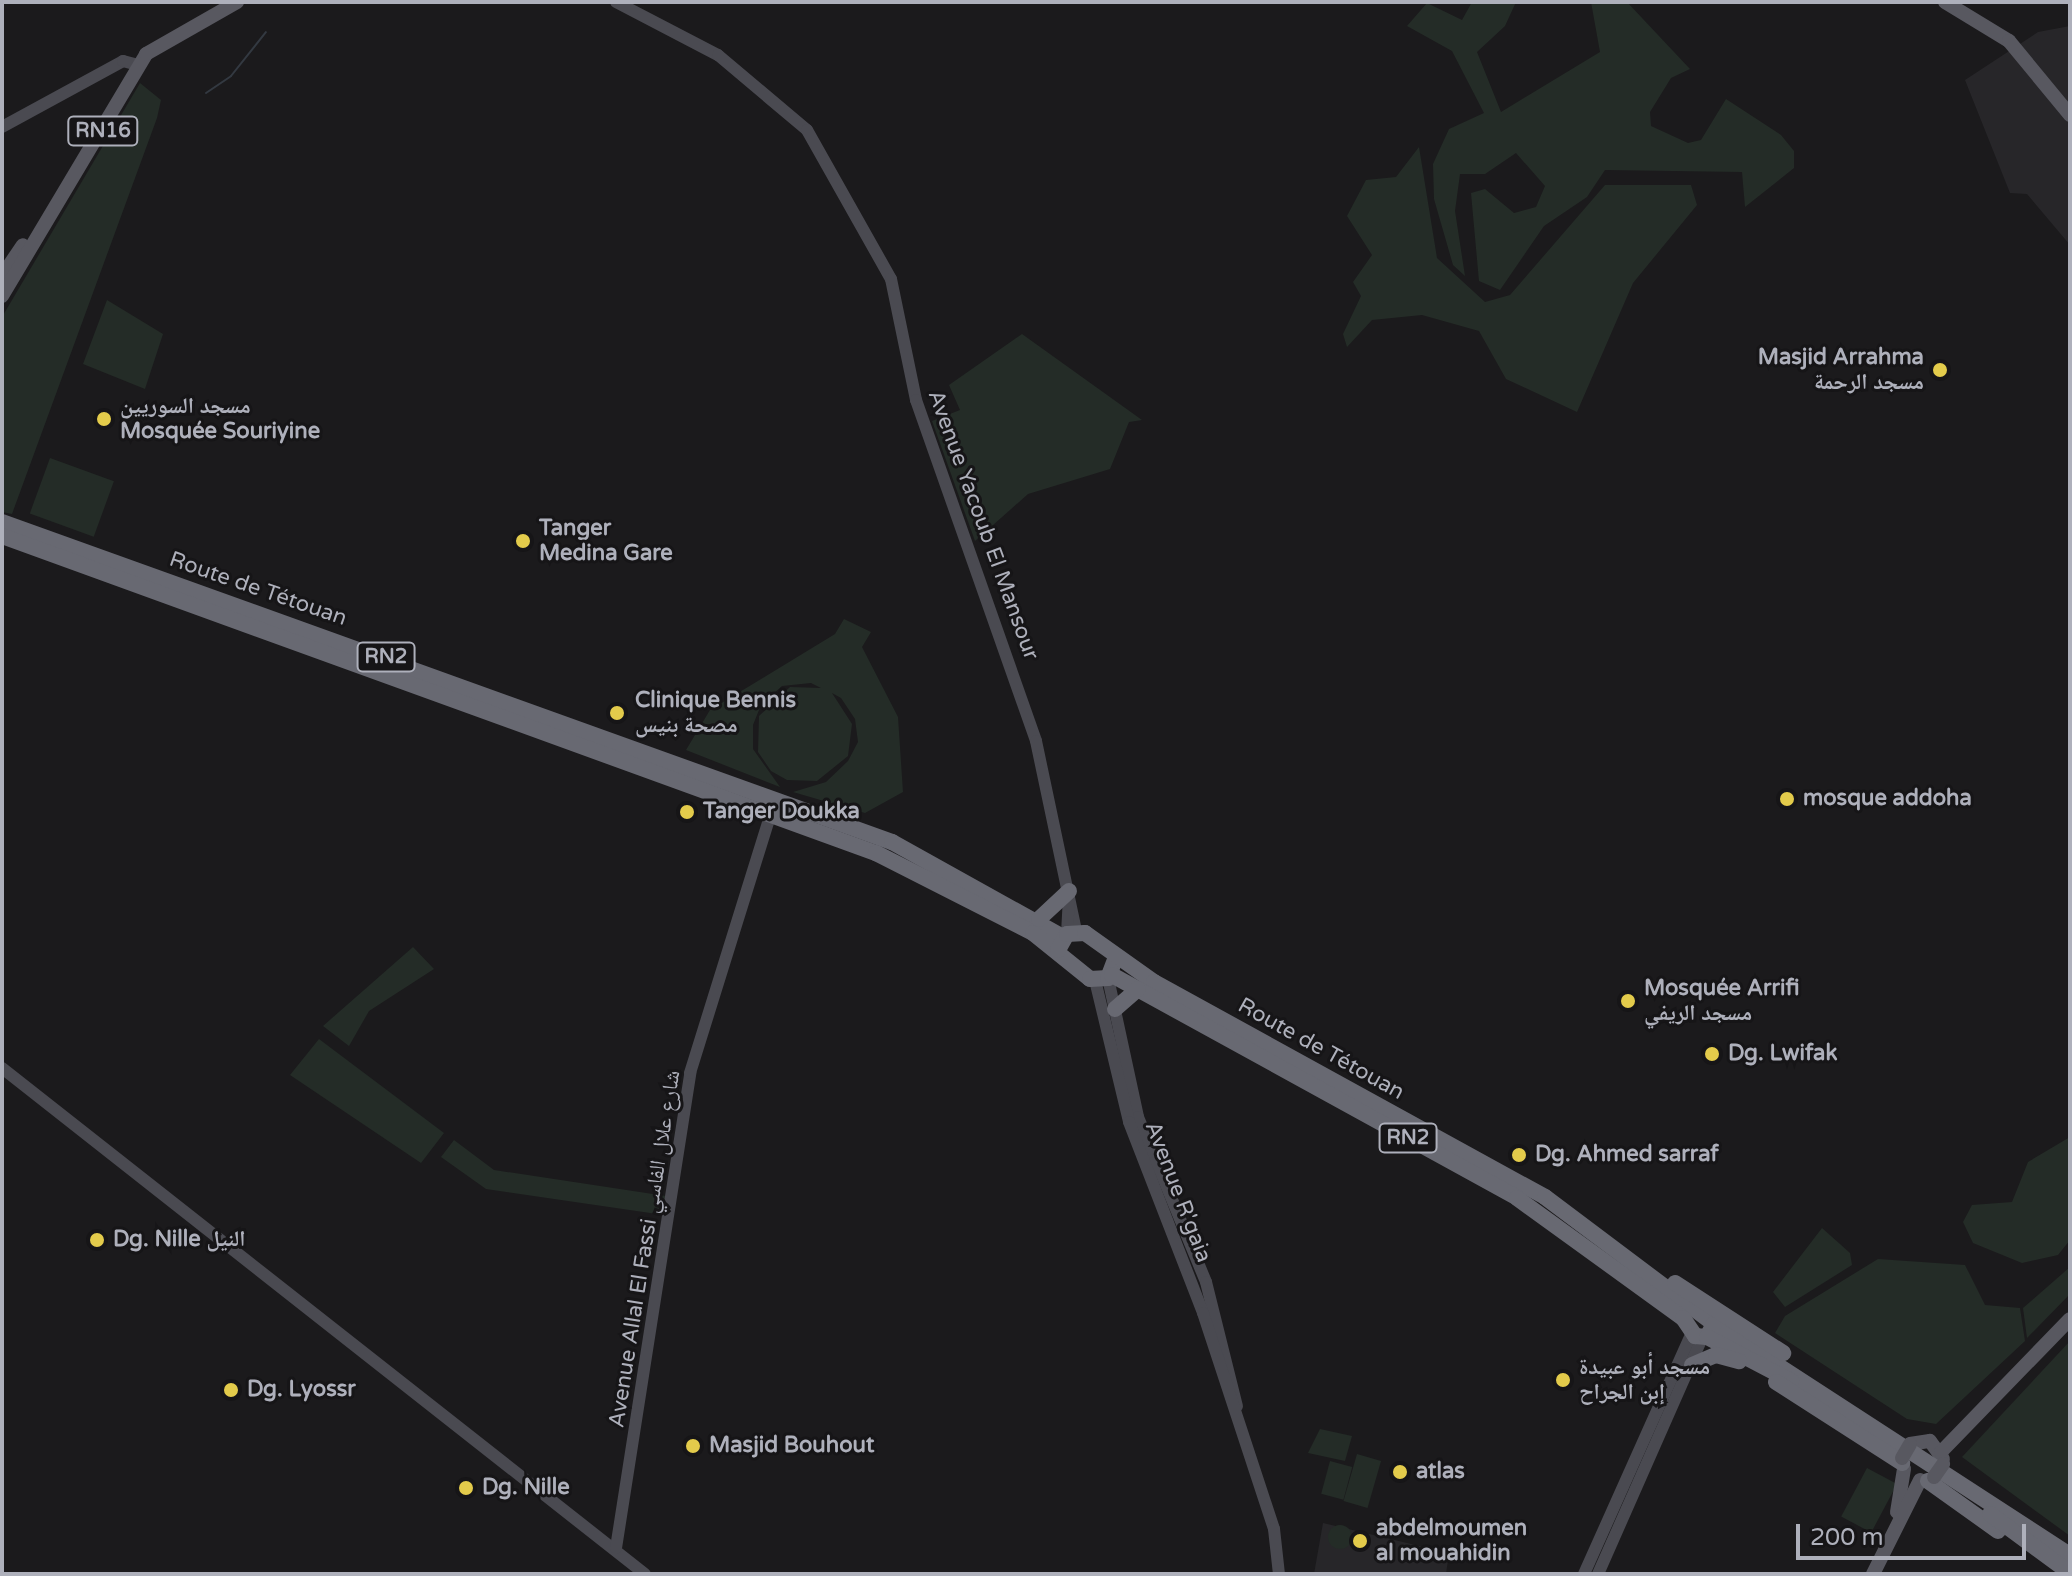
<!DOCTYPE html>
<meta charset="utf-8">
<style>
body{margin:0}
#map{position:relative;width:2072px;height:1576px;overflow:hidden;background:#1b1a1c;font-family:"Varela Round","Noto Naskh Arabic",sans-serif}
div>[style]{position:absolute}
.built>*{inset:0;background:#272629}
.green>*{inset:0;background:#242c27;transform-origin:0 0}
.round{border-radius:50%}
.stream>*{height:2px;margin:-1px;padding:0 1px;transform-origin:1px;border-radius:1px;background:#333941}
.secondary>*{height:12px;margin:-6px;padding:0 6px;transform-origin:6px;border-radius:6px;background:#4a4a51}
.primary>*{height:14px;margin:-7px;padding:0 7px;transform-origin:7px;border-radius:7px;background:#585860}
.highway>*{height:16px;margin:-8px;padding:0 8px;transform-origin:8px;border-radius:8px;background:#686972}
.primary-bridge>*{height:14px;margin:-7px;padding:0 7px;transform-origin:7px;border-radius:7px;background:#585860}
.dots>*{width:22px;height:22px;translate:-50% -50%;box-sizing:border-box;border:4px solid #161517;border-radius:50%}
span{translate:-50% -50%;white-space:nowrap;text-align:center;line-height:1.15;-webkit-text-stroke:6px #161517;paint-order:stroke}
.shield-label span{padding:2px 6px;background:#161517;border:2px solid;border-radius:6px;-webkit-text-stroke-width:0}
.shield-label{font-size:20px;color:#aeb0bb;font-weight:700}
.poi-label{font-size:22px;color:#aeb0bb;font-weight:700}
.right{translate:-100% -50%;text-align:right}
.left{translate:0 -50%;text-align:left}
.street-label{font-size:22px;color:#aeb0bb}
.frame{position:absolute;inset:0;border:4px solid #aeb0bb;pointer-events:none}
.scale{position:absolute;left:1796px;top:1524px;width:230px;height:36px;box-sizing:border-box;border:4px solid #aeb0bb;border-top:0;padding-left:10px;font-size:24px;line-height:28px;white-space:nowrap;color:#aeb0bb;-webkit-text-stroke:6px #161517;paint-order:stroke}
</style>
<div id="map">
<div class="built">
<div style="clip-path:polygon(2070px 26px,2070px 245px,2027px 194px,2010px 193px,1965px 80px,2038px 32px)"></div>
<div style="clip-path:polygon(1323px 1523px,1449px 1553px,1446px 1574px,1314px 1574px)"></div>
</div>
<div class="green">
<div style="clip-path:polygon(1472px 2px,1516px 2px,1505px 26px,1477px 52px,1501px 112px,1600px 52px,1591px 2px,1627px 2px,1690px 69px,1671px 78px,1650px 112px,1651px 126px,1688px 143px,1701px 140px,1726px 99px,1781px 135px,1794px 151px,1794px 168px,1745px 207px,1742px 172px,1605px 170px,1587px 197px,1544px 226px,1500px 290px,1479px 281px,1471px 193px,1485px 189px,1514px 213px,1536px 207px,1545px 186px,1516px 153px,1485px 174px,1460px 174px,1455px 211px,1465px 276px,1453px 265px,1434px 199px,1433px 164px,1449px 129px,1484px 113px,1452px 51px,1407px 26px,1427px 3px,1462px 20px)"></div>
<div style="clip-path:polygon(140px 83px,161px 100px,157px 118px,12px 514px,2px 512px,2px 317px)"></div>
<div style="clip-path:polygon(1419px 147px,1437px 258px,1485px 302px,1510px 295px,1605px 185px,1691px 185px,1697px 205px,1633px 283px,1577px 412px,1506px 379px,1479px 331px,1422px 315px,1372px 320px,1347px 347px,1343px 334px,1361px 296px,1353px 282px,1372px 255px,1347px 216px,1366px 180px,1396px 177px)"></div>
<div style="clip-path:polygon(107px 300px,163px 334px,145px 389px,83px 364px)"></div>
<div style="clip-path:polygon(1022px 334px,1142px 420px,1129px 422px,1110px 469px,1028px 494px,975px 541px,932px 421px,960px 410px,949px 385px)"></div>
<div style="left:50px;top:458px;width:68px;height:59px;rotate:20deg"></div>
<div style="clip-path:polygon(844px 619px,871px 632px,862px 647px,898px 717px,903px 792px,865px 813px,793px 792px,826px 782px,848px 761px,858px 742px,855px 719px,841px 698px,832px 693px,852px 724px,848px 756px,817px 781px,787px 780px,771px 771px,758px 752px,759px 716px,790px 687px,821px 688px,811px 683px,782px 686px,761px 705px,753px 725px,753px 749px,780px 787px,686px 750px,710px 710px,835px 634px)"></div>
<div style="clip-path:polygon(413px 947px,434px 969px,369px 1011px,349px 1046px,323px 1026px)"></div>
<div style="clip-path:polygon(319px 1039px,444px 1133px,421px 1163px,290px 1075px)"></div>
<div style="clip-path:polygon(2070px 1137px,2070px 1240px,2058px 1255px,2022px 1263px,1973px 1243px,1963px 1222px,1972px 1205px,2012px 1202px,2028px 1162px)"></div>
<div style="clip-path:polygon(454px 1140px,494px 1170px,666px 1196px,664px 1215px,486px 1189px,441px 1157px)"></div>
<div style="clip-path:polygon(1822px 1228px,1850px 1253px,1852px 1265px,1785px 1307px,1773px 1292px)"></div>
<div style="clip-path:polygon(1878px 1259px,1965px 1265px,1985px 1305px,2020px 1308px,2025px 1341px,1936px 1424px,1907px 1419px,1775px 1333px,1785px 1316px)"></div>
<div style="clip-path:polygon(2070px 1267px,2070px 1294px,2027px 1338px,2023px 1308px)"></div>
<div style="clip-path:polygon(2070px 1341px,2070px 1536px,1962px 1457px)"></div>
<div style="clip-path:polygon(1320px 1429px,1352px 1436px,1345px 1461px,1308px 1453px)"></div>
<div style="left:1357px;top:1454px;width:25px;height:49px;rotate:16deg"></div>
<div style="left:1330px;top:1461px;width:23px;height:34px;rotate:15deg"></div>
<div style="left:1867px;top:1468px;width:34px;height:55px;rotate:28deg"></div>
<div class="round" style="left:1328px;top:1525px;width:24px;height:24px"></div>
</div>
<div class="stream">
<div style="left:206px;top:93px;width:30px;rotate:-34deg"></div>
<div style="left:231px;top:76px;width:56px;rotate:-51.5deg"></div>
</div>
<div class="secondary">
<div style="left:616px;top:2px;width:115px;rotate:27.5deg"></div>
<div style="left:718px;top:55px;width:116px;rotate:40.1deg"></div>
<div style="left:807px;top:130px;width:171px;rotate:60.6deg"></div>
<div style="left:891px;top:279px;width:124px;rotate:78.3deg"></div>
<div style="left:916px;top:400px;width:361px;rotate:70.6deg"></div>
<div style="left:1036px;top:741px;width:194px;rotate:78.1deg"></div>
<div style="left:2px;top:127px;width:138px;rotate:-28.6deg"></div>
<div style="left:123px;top:61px;width:16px;rotate:15deg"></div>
<div style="left:1067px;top:934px;width:34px;rotate:-87deg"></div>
<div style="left:1108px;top:978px;width:142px;rotate:77.8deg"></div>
<div style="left:1138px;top:1117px;width:178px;rotate:67.6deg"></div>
<div style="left:1206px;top:1282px;width:128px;rotate:76deg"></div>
<div style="left:1095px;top:980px;width:146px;rotate:76.5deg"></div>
<div style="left:1129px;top:1122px;width:205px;rotate:68.8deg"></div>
<div style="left:1203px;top:1313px;width:227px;rotate:71.8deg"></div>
<div style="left:1274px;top:1529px;width:45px;rotate:83.7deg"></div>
<div style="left:2px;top:1068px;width:818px;rotate:38.2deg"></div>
<div style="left:616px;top:1548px;width:481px;rotate:-81.1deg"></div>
<div style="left:690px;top:1073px;width:265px;rotate:-72.7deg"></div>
<div style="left:1584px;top:1574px;width:264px;rotate:-65.9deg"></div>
<div style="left:1598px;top:1574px;width:258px;rotate:-66.2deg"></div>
</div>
<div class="primary">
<div style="left:1945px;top:2px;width:75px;rotate:31.4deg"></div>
<div style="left:2009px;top:41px;width:96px;rotate:50.5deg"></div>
<div style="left:2px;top:276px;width:37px;rotate:-56deg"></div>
<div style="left:2px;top:296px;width:282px;rotate:-59.2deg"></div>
<div style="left:146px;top:54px;width:105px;rotate:-29.7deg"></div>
<div style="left:1910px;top:1444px;width:20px;rotate:-9deg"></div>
<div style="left:1930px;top:1441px;width:22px;rotate:54deg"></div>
<div style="left:1941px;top:1452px;width:185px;rotate:-45.9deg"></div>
<div style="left:1897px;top:1512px;width:44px;rotate:-80.8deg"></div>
<div style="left:1873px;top:1574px;width:105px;rotate:-63.4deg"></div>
</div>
<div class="highway">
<div style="left:2px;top:522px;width:946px;rotate:19.78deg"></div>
<div style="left:892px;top:842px;width:196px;rotate:29.1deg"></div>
<div style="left:2px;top:536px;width:930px;rotate:19.94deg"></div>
<div style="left:876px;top:853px;width:176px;rotate:27deg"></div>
<div style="left:1033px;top:933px;width:73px;rotate:38.9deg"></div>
<div style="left:1090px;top:979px;width:18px;rotate:-3deg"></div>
<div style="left:1108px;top:978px;width:22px;rotate:-69deg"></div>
<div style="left:1039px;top:919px;width:41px;rotate:-43deg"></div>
<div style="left:1058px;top:950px;width:18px;rotate:-61deg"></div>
<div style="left:1067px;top:934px;width:18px;rotate:-3deg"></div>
<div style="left:1085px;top:933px;width:85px;rotate:35.4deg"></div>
<div style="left:1154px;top:982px;width:446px;rotate:28.8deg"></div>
<div style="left:1545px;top:1197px;width:211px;rotate:36.9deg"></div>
<div style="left:1714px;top:1324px;width:424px;rotate:33deg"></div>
<div style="left:1112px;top:975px;width:462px;rotate:28.8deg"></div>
<div style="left:1517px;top:1198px;width:205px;rotate:35.9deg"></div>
<div style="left:1683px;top:1318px;width:22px;rotate:56deg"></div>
<div style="left:1695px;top:1336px;width:12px;rotate:5deg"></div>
<div style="left:1707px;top:1337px;width:15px;rotate:-62deg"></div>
<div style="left:1115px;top:1009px;width:30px;rotate:-41deg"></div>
<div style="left:1675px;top:1283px;width:129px;rotate:32.9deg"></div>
<div style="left:1707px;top:1337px;width:95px;rotate:27.6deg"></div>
<div style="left:1692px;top:1365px;width:26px;rotate:-23deg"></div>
<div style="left:1716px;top:1355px;width:24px;rotate:15deg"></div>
<div style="left:1776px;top:1382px;width:150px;rotate:32.7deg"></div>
<div style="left:1928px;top:1481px;width:86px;rotate:35.5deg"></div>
<div style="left:1990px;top:1514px;width:99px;rotate:36.4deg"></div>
</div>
<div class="primary-bridge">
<div style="left:1902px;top:1458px;width:16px;rotate:-60deg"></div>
<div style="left:1934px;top:1477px;width:16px;rotate:-55deg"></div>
</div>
<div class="dots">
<div style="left:1940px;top:370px;background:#e3cb4b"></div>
<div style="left:104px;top:419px;background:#e3cb4b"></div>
<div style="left:523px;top:541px;background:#e3cb4b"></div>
<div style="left:617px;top:713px;background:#e3cb4b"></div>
<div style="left:1787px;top:799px;background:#e3cb4b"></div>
<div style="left:687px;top:812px;background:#e3cb4b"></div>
<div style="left:1628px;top:1001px;background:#e3cb4b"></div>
<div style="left:1712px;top:1054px;background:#e3cb4b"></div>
<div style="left:1519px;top:1155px;background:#e3cb4b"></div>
<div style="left:97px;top:1240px;background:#e3cb4b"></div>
<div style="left:1563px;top:1380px;background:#e3cb4b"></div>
<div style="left:231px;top:1390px;background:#e3cb4b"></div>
<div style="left:693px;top:1446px;background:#e3cb4b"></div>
<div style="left:1400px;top:1472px;background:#e3cb4b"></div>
<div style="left:466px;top:1488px;background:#e3cb4b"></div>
<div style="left:1360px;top:1541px;background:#e3cb4b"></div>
</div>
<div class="shield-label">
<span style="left:103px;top:131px">RN16</span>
<span style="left:386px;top:657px">RN2</span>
<span style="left:1408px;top:1138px">RN2</span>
</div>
<div class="poi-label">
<span class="right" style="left:1924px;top:370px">Masjid Arrahma<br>مسجد الرحمة</span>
<span class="left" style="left:120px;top:419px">مسجد السوريين<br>Mosquée Souriyine</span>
<span class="left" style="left:539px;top:541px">Tanger<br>Medina Gare</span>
<span class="left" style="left:635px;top:713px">Clinique Bennis<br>مصحة بنيس</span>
<span class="left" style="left:1803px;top:799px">mosque addoha</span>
<span class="left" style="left:703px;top:812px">Tanger Doukka</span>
<span class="left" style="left:1644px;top:1001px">Mosquée Arrifi<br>مسجد الريفي</span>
<span class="left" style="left:1728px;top:1054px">Dg. Lwifak</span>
<span class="left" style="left:1535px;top:1155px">Dg. Ahmed sarraf</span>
<span class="left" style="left:113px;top:1240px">Dg. Nille النيل</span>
<span class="left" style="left:1579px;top:1380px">مسجد أبو عبيدة<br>إبن الجراح</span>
<span class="left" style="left:247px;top:1390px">Dg. Lyossr</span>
<span class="left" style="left:709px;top:1446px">Masjid Bouhout</span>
<span class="left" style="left:1416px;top:1472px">atlas</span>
<span class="left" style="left:482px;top:1488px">Dg. Nille</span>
<span class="left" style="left:1376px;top:1541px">abdelmoumen<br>al mouahidin</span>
</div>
<div class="street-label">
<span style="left:983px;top:525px;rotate:70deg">Avenue Yacoub El Mansour</span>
<span style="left:258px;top:589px;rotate:19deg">Route de Tétouan</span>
<span style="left:1321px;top:1049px;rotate:29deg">Route de Tétouan</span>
<span style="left:1178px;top:1192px;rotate:69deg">Avenue R'gaia</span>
<span style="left:645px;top:1249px;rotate:-81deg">Avenue Allal El Fassi شارع علال الفاسي</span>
</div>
<div class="frame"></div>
<div class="scale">200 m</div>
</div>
